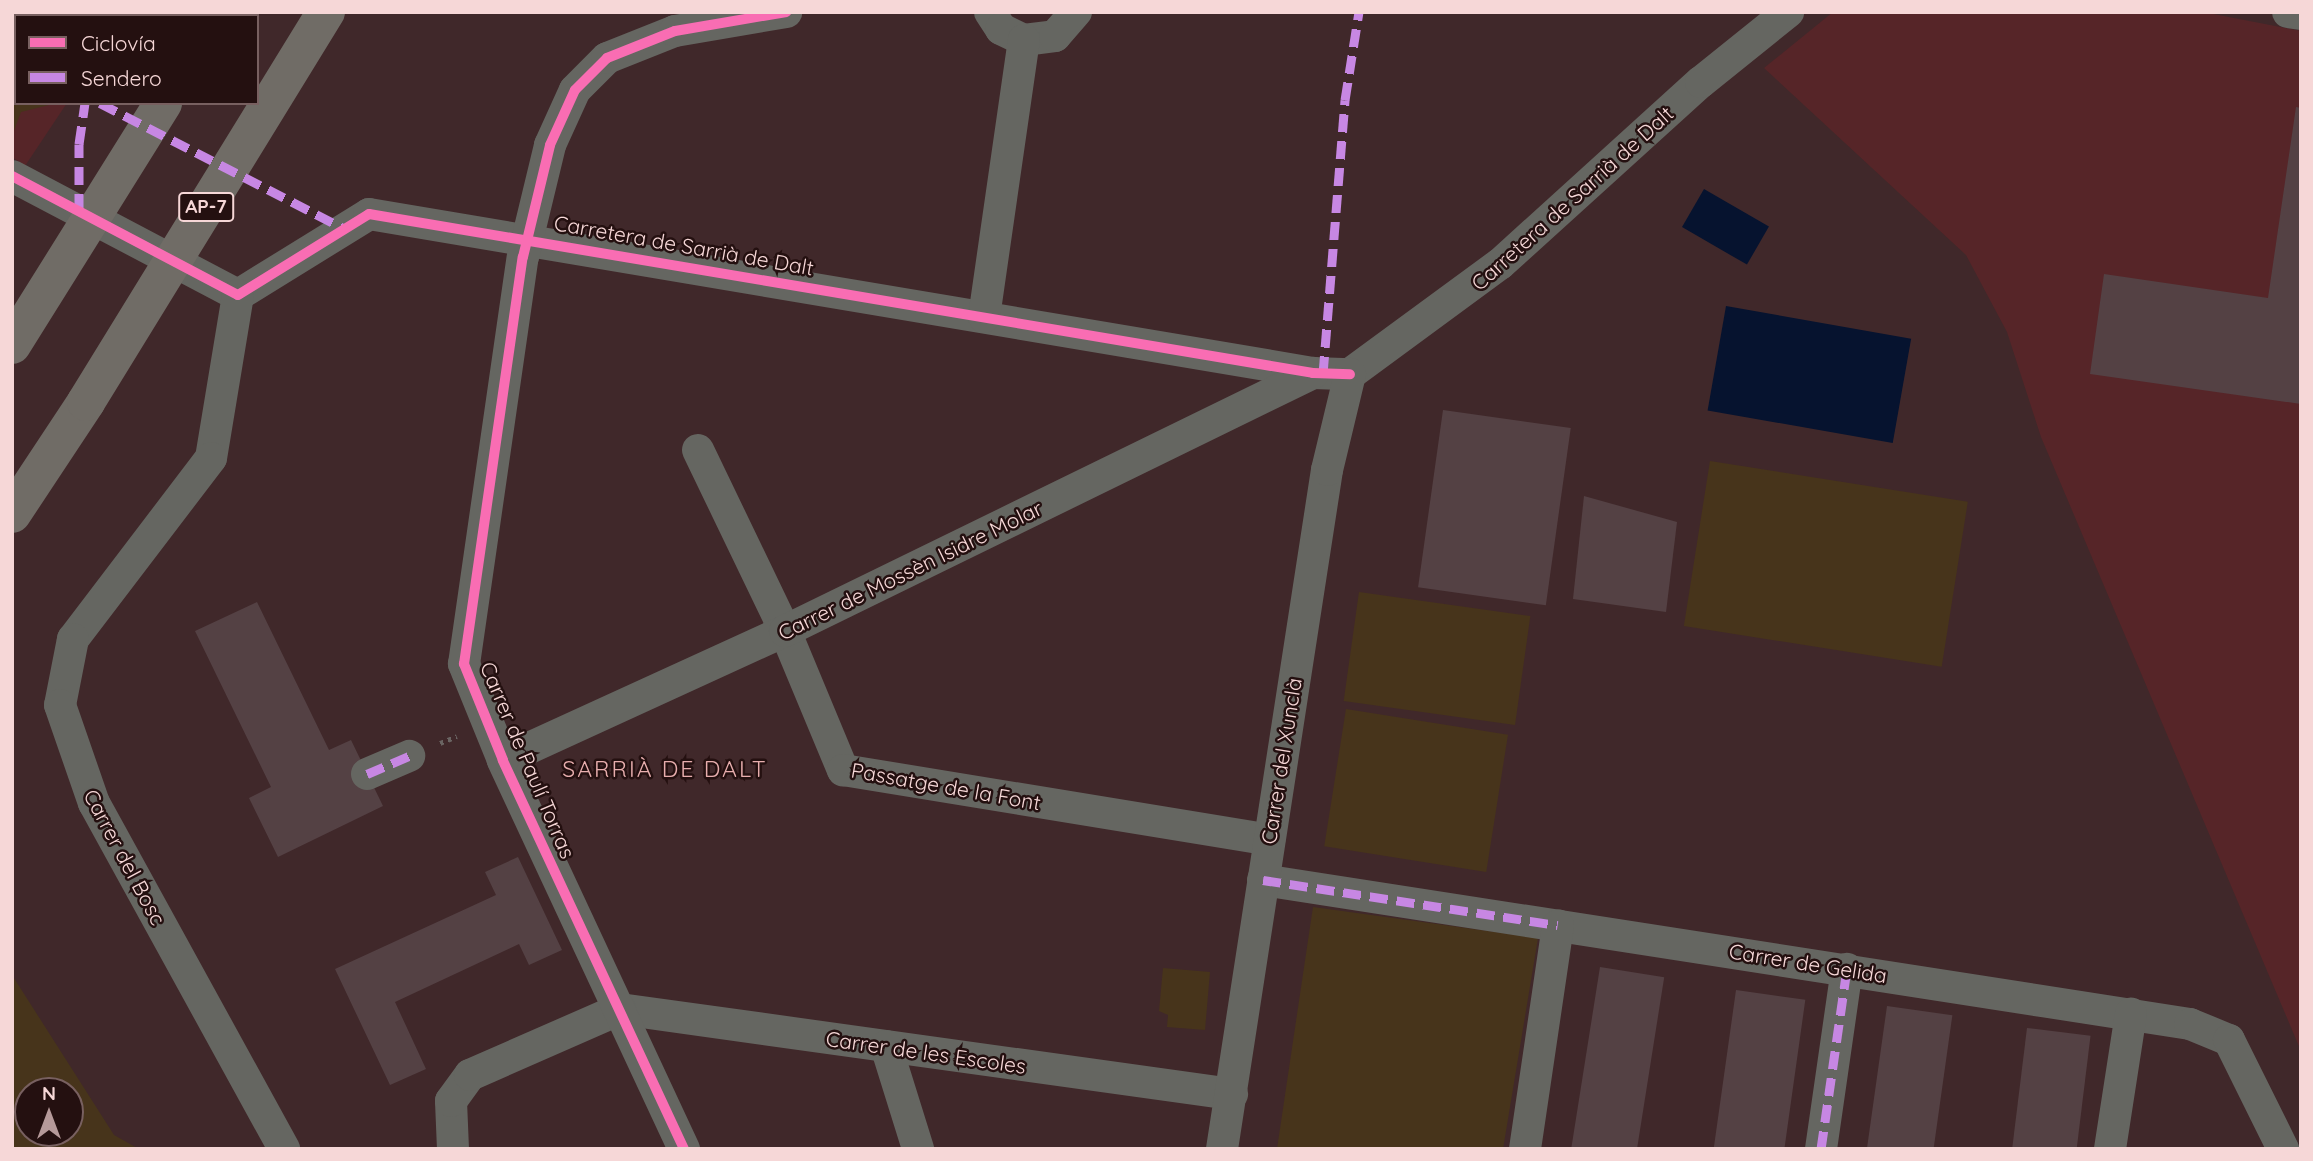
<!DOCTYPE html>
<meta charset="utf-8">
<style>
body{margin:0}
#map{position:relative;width:2313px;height:1161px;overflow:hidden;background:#40282a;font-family:Quicksand,sans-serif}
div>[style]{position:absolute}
.built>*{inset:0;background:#562528}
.green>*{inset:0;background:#47341b;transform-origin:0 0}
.water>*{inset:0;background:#06132f;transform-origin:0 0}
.building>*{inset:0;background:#544144;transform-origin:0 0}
.path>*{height:4.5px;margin-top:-2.25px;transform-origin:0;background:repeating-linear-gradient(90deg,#6a6462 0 3.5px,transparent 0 8.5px)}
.street>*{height:32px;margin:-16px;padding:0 16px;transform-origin:16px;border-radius:16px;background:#656661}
.highway>*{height:38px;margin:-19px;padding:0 19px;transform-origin:19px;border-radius:19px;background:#706c66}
.highway-bridge>*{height:38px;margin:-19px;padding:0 19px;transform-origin:19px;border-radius:19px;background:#706c66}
.quiet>*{height:9px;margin-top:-4.5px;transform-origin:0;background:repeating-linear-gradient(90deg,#c787e3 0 18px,transparent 0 27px)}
.cycleway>*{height:10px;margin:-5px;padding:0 5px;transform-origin:5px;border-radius:5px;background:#f96db3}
span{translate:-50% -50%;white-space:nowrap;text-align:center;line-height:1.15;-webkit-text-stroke:5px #241010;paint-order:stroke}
.shield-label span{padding:2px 5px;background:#241010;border:2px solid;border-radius:5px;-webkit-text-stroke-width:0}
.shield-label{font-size:19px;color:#f6d7d7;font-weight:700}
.street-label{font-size:21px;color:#f6d7d7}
.neighbourhood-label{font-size:23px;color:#e8aeae;letter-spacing:2px}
.frame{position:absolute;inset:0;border:14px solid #f6d7d7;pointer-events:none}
.legend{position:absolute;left:14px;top:14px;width:245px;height:91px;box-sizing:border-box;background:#241010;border:2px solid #786060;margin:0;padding:9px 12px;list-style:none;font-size:21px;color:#f6d7d7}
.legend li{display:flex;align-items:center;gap:14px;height:35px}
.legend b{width:35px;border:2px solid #786060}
.north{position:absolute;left:14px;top:1077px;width:70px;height:70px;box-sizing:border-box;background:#241010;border:2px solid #786060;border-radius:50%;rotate:0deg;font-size:19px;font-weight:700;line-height:28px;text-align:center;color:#f6d7d7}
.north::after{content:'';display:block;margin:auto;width:24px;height:32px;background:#b69a9a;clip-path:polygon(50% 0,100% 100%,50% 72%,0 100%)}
</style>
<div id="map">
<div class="built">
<div style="clip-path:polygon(12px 12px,16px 103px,67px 103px,25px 166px,12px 157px)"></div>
<div style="clip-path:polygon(1833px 12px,2203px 12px,2301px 31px,2301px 1051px,2041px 437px,2007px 332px,1966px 255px,1764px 68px)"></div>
</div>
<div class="green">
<div style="clip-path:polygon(12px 12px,144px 12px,16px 16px,16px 103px,57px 103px,21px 112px,12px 136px)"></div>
<div style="left:1710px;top:461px;width:261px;height:167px;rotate:9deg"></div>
<div style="left:1359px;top:592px;width:173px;height:110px;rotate:8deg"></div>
<div style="left:1346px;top:709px;width:164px;height:139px;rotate:9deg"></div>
<div style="clip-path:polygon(1313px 907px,1538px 938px,1503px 1149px,1277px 1149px)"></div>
<div style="clip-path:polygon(1163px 968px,1210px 972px,1205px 1030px,1167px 1027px,1168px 1015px,1159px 1011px)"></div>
<div style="clip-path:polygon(evenodd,12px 975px,114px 1135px,139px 1149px,12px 1149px,12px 975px,70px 1091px,70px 1133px,28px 1133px,28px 1091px,70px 1091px)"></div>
</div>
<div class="water">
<div style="left:1704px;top:189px;width:75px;height:44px;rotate:30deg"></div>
<div style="left:1726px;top:306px;width:188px;height:106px;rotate:10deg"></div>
</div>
<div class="building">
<div style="clip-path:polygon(2296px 107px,2301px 108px,2301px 404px,2090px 374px,2104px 274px,2268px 298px)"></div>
<div style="left:1443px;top:410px;width:129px;height:179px;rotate:8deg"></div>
<div style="clip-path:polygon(1584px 496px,1677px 522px,1666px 612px,1573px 599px)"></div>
<div style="clip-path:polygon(257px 602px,329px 750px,351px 740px,383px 806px,278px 857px,249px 798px,271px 787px,195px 631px)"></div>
<div style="clip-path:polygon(518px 857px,562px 950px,529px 965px,519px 944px,395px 1002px,426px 1069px,390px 1085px,335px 969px,496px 895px,485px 872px)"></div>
<div style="left:1600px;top:967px;width:65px;height:184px;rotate:9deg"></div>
<div style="left:1736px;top:990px;width:70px;height:161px;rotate:8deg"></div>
<div style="left:1887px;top:1006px;width:66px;height:144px;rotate:8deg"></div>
<div style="left:2027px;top:1028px;width:64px;height:122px;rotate:7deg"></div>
</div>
<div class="path">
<div style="left:440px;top:743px;width:18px;rotate:-22deg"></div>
</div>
<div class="street">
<div style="left:990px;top:12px;width:20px;rotate:57deg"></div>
<div style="left:1001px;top:29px;width:25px;rotate:26deg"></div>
<div style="left:1024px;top:40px;width:31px;rotate:-7deg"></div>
<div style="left:1055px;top:36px;width:32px;rotate:-49deg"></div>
<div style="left:2288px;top:12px;width:13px;rotate:9deg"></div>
<div style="left:12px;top:176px;width:255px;rotate:27.8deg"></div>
<div style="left:238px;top:295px;width:154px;rotate:-31.7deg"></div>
<div style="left:369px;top:214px;width:957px;rotate:9.56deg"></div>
<div style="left:1313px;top:373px;width:37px;rotate:2deg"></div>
<div style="left:238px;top:295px;width:165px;rotate:99.4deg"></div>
<div style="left:211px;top:458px;width:228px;rotate:127.3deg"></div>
<div style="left:73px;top:639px;width:67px;rotate:101.1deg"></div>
<div style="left:60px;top:705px;width:104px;rotate:70.9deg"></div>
<div style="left:94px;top:803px;width:395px;rotate:61.2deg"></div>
<div style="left:984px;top:317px;width:280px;rotate:-81.8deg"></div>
<div style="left:1350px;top:374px;width:186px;rotate:-36.3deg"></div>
<div style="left:1500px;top:264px;width:271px;rotate:-42.2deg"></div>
<div style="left:1701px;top:82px;width:112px;rotate:-38.8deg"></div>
<div style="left:698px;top:450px;width:201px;rotate:64.3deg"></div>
<div style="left:785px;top:631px;width:151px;rotate:67.4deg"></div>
<div style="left:843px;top:770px;width:432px;rotate:9.3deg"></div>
<div style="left:503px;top:760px;width:310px;rotate:-24.6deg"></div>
<div style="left:785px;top:631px;width:588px;rotate:-26.04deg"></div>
<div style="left:367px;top:774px;width:46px;rotate:-23.2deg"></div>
<div style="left:1263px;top:880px;width:938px;rotate:8.83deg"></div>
<div style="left:2190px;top:1024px;width:42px;rotate:22.3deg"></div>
<div style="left:2229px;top:1040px;width:122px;rotate:63.6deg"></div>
<div style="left:620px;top:1009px;width:618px;rotate:7.91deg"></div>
<div style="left:886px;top:1046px;width:108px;rotate:72.7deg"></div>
<div style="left:453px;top:1149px;width:48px;rotate:-92.4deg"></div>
<div style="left:451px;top:1101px;width:32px;rotate:-54deg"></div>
<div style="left:470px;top:1075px;width:164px;rotate:-23.7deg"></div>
<div style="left:684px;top:1149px;width:429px;rotate:-115deg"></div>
<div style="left:503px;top:760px;width:104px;rotate:-112.1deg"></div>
<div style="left:464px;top:664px;width:411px;rotate:-81.8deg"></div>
<div style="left:523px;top:257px;width:115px;rotate:-76.4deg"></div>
<div style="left:550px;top:145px;width:60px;rotate:-65.6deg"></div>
<div style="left:575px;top:90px;width:45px;rotate:-45deg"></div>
<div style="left:607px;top:58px;width:73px;rotate:-21.7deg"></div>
<div style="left:675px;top:31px;width:113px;rotate:-9.7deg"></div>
<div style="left:1222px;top:1149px;width:687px;rotate:-81.21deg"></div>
<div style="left:1327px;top:470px;width:99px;rotate:-76.5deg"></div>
<div style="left:1525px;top:1149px;width:226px;rotate:-81.6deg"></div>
<div style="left:1821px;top:1149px;width:182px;rotate:-81.8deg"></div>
<div style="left:2110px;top:1149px;width:137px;rotate:-81.2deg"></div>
</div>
<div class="highway">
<div style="left:218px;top:16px;width:4px;rotate:-63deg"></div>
<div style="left:12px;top:514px;width:134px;rotate:-56.5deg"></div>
</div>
<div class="highway-bridge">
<div style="left:12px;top:345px;width:285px;rotate:-58deg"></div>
<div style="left:86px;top:402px;width:458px;rotate:-58.4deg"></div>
</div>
<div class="quiet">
<div style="left:21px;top:12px;width:6px;rotate:39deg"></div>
<div style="left:100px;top:103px;width:276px;rotate:27.2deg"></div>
<div style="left:79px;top:211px;width:67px;rotate:-90deg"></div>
<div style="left:79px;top:144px;width:41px;rotate:-81.7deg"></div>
<div style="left:1323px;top:374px;width:275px;rotate:-85.4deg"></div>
<div style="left:1345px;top:100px;width:89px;rotate:-81deg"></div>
<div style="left:367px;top:774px;width:46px;rotate:-23.2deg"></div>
<div style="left:1263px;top:880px;width:298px;rotate:8.7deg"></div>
<div style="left:1821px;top:1149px;width:182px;rotate:-81.8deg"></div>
</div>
<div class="cycleway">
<div style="left:12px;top:176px;width:255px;rotate:27.8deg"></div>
<div style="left:238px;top:295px;width:154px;rotate:-31.7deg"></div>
<div style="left:369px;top:214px;width:957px;rotate:9.56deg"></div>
<div style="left:1313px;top:373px;width:37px;rotate:2deg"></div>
<div style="left:684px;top:1149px;width:429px;rotate:-115deg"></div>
<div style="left:503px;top:760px;width:104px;rotate:-112.1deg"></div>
<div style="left:464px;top:664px;width:411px;rotate:-81.8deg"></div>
<div style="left:523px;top:257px;width:115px;rotate:-76.4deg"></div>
<div style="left:550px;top:145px;width:60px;rotate:-65.6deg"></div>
<div style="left:575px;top:90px;width:45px;rotate:-45deg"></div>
<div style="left:607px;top:58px;width:73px;rotate:-21.7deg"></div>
<div style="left:675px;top:31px;width:113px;rotate:-9.7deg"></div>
</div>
<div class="shield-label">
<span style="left:206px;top:207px">AP-7</span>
</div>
<div class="street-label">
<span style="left:1572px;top:198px;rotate:-42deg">Carretera de Sarrià de Dalt</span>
<span style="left:684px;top:245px;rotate:10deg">Carretera de Sarrià de Dalt</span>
<span style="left:910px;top:570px;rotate:-26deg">Carrer de Mossèn Isidre Molar</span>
<span style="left:528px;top:760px;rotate:67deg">Carrer de Paulí Torras</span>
<span style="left:1281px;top:761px;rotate:-81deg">Carrer del Xunclà</span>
<span style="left:946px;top:786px;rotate:10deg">Passatge de la Font</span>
<span style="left:125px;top:857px;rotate:62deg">Carrer del Bosc</span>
<span style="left:1808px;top:963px;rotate:9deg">Carrer de Gelida</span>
<span style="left:926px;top:1052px;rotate:8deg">Carrer de les Escoles</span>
</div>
<div class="neighbourhood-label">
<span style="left:665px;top:769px">SARRIÀ DE DALT</span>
</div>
<div class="frame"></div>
<ul class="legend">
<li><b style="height:9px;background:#f96db3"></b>Ciclovía</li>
<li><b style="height:9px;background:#c787e3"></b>Sendero</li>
</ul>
<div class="north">N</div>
</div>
